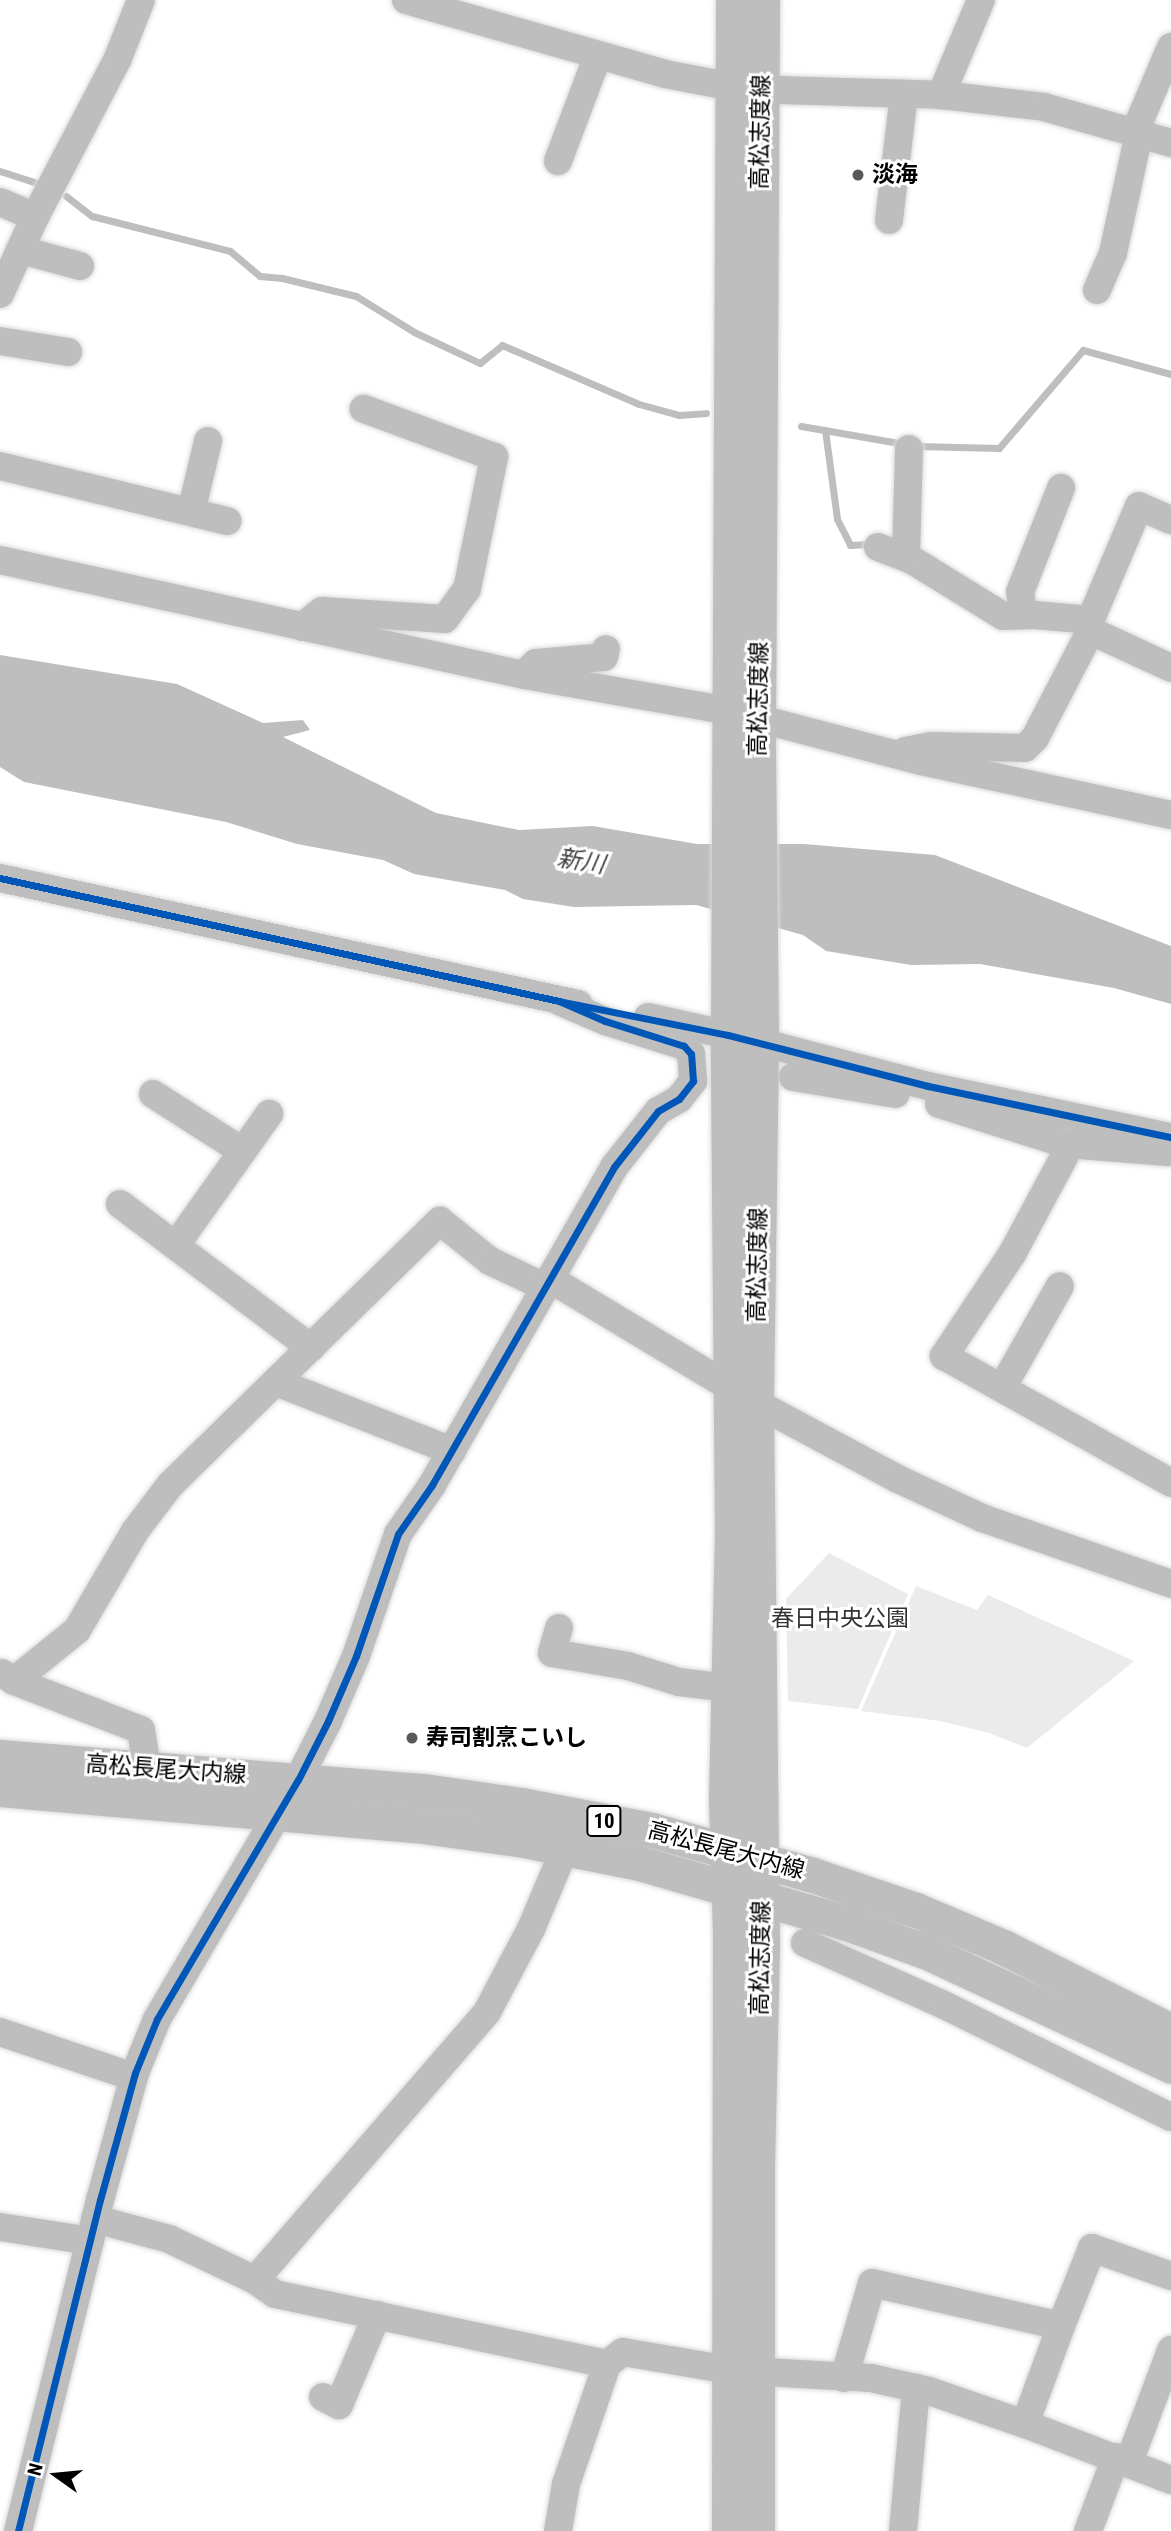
<!DOCTYPE html>
<meta charset="utf-8">
<style>
body{margin:0}
#map{position:relative;width:1171px;height:2531px;overflow:hidden;background:#fff;font-family:"Roboto Condensed","Noto Sans JP",sans-serif}
div>[style]{position:absolute}
.green>*{inset:0;background:#ebebeb}
.water>*{inset:0;background:#bebebe}
.stream>*{height:7px;margin:-3.5px;padding:0 3.5px;transform-origin:3.5px;border-radius:3.5px;background:#bebebe}
.roads{filter:drop-shadow(0 0 2px #dbdbdb) drop-shadow(0 0 2px #dbdbdb)}
.minor>*{height:28px;margin:-14px;padding:0 14px;transform-origin:14px;border-radius:14px;background:#bebebe}
.major>*{height:35px;margin:-17.5px;padding:0 17.5px;transform-origin:17.5px;border-radius:17.5px;background:#bebebe}
.cycleway>*{height:7px;margin:-3.5px;padding:0 3.5px;transform-origin:3.5px;border-radius:3.5px;background:#0057b8}
.dots>*{width:19px;height:19px;translate:-50% -50%;box-sizing:border-box;border:4px solid #fff;border-radius:50%}
span{translate:-50% -50%;white-space:nowrap;text-align:center;line-height:1.15;-webkit-text-stroke:6px #fff;paint-order:stroke}
.shield-label span{padding:2px 5px;background:#fff;border:2px solid;border-radius:5px;-webkit-text-stroke-width:0}
.shield-label{font-size:21px;color:#000;font-weight:700}
.street-label{font-size:23px;color:#000}
.poi-label{font-size:23px;color:#000;font-weight:700}
.left{translate:0 -50%;text-align:left}
.park-label{font-size:23px;color:#323232}
.water-label{font-size:24px;color:#434343;font-style:italic}
.north{position:absolute;left:21px;top:2440px;width:70px;height:70px;-webkit-text-stroke:5px #fff;paint-order:stroke;rotate:285deg;font-size:19px;font-weight:700;line-height:28px;text-align:center;color:#000}
.north::after{content:'';display:block;margin:auto;width:24px;height:32px;background:#000;clip-path:polygon(50% 0,100% 100%,50% 72%,0 100%)}
</style>
<div id="map">
<div class="green">
<div style="clip-path:polygon(829px 1553px,908px 1594px,858px 1709px,788px 1701px,786px 1599px)"></div>
<div style="clip-path:polygon(916px 1586px,977px 1610px,988px 1595px,1134px 1661px,1027px 1748px,989px 1733px,940px 1721px,861px 1711px)"></div>
</div>
<div class="water">
<div style="clip-path:polygon(0 655px,177px 684px,263px 723px,303px 720px,310px 730px,283px 737px,436px 813px,519px 830px,593px 826px,697px 844px,804px 844px,935px 855px,1171px 946px,1171px 1004px,1114px 988px,980px 964px,911px 965px,826px 951px,803px 935px,696px 905px,574px 907px,523px 899px,505px 890px,414px 874px,383px 860px,297px 844px,226px 822px,24px 782px,0 767px)"></div>
</div>
<div class="stream">
<div style="left:0;top:171px;width:45px;rotate:18deg"></div>
<div style="left:66px;top:196px;width:33px;rotate:38deg"></div>
<div style="left:92px;top:216px;width:142px;rotate:14.2deg"></div>
<div style="left:230px;top:251px;width:39px;rotate:40deg"></div>
<div style="left:260px;top:276px;width:22px;rotate:5deg"></div>
<div style="left:282px;top:278px;width:76px;rotate:13.7deg"></div>
<div style="left:356px;top:296px;width:68px;rotate:31.8deg"></div>
<div style="left:414px;top:332px;width:73px;rotate:25.2deg"></div>
<div style="left:480px;top:363px;width:28px;rotate:-39deg"></div>
<div style="left:502px;top:345px;width:149px;rotate:23.3deg"></div>
<div style="left:639px;top:404px;width:41px;rotate:15.4deg"></div>
<div style="left:679px;top:415px;width:27px;rotate:-4deg"></div>
<div style="left:801px;top:426px;width:105px;rotate:9.9deg"></div>
<div style="left:825px;top:430px;width:90px;rotate:82.3deg"></div>
<div style="left:837px;top:519px;width:29px;rotate:63deg"></div>
<div style="left:850px;top:545px;width:22px;rotate:-3deg"></div>
<div style="left:916px;top:446px;width:83px;rotate:1.4deg"></div>
<div style="left:999px;top:448px;width:129px;rotate:-49.4deg"></div>
<div style="left:1083px;top:350px;width:91px;rotate:15.3deg"></div>
</div>
<div class="roads">
<div class="minor">
<div style="left:406px;top:0;width:269px;rotate:15.9deg"></div>
<div style="left:665px;top:74px;width:80px;rotate:10.8deg"></div>
<div style="left:744px;top:89px;width:197px;rotate:1.7deg"></div>
<div style="left:941px;top:95px;width:104px;rotate:6.6deg"></div>
<div style="left:1044px;top:107px;width:132px;rotate:15.8deg"></div>
<div style="left:941px;top:95px;width:103px;rotate:-67.2deg"></div>
<div style="left:558px;top:161px;width:113px;rotate:-69.3deg"></div>
<div style="left:0;top:202px;width:38px;rotate:23deg"></div>
<div style="left:889px;top:220px;width:127px;rotate:-83.2deg"></div>
<div style="left:21px;top:250px;width:61px;rotate:15.2deg"></div>
<div style="left:1097px;top:290px;width:40px;rotate:-66.6deg"></div>
<div style="left:1113px;top:253px;width:122px;rotate:-77.7deg"></div>
<div style="left:1139px;top:134px;width:7px;rotate:-106deg"></div>
<div style="left:1137px;top:127px;width:87px;rotate:-67deg"></div>
<div style="left:0;top:294px;width:85px;rotate:-65.6deg"></div>
<div style="left:35px;top:217px;width:179px;rotate:-62.4deg"></div>
<div style="left:118px;top:58px;width:62px;rotate:-68.4deg"></div>
<div style="left:0;top:341px;width:69px;rotate:9.2deg"></div>
<div style="left:0;top:466px;width:234px;rotate:13.6deg"></div>
<div style="left:191px;top:512px;width:73px;rotate:-76.5deg"></div>
<div style="left:878px;top:547px;width:36px;rotate:21deg"></div>
<div style="left:912px;top:560px;width:107px;rotate:31.6deg"></div>
<div style="left:1003px;top:616px;width:31px;rotate:-2deg"></div>
<div style="left:1034px;top:615px;width:47px;rotate:4.9deg"></div>
<div style="left:1081px;top:619px;width:15px;rotate:48deg"></div>
<div style="left:1091px;top:630px;width:122px;rotate:117.4deg"></div>
<div style="left:1035px;top:738px;width:14px;rotate:135deg"></div>
<div style="left:1025px;top:748px;width:94px;rotate:-178.8deg"></div>
<div style="left:931px;top:746px;width:26px;rotate:169deg"></div>
<div style="left:906px;top:557px;width:108px;rotate:-88.4deg"></div>
<div style="left:0;top:560px;width:536px;rotate:12.38deg"></div>
<div style="left:524px;top:675px;width:209px;rotate:9.9deg"></div>
<div style="left:730px;top:711px;width:197px;rotate:14.7deg"></div>
<div style="left:921px;top:761px;width:256px;rotate:12.2deg"></div>
<div style="left:1023px;top:615px;width:23px;rotate:-97deg"></div>
<div style="left:1020px;top:592px;width:112px;rotate:-68.5deg"></div>
<div style="left:1088px;top:626px;width:130px;rotate:-67deg"></div>
<div style="left:1139px;top:506px;width:35px;rotate:24deg"></div>
<div style="left:302px;top:627px;width:26px;rotate:-39deg"></div>
<div style="left:322px;top:611px;width:123px;rotate:3.7deg"></div>
<div style="left:445px;top:619px;width:37px;rotate:-54deg"></div>
<div style="left:467px;top:589px;width:135px;rotate:-78.4deg"></div>
<div style="left:494px;top:457px;width:139px;rotate:-159.7deg"></div>
<div style="left:1091px;top:631px;width:88px;rotate:24.8deg"></div>
<div style="left:525px;top:673px;width:15px;rotate:-42deg"></div>
<div style="left:536px;top:663px;width:68px;rotate:-5deg"></div>
<div style="left:604px;top:657px;width:8px;rotate:-76deg"></div>
<div style="left:0;top:878px;width:592px;rotate:12.3deg"></div>
<div style="left:648px;top:1017px;width:115px;rotate:12.6deg"></div>
<div style="left:760px;top:1042px;width:174px;rotate:14.7deg"></div>
<div style="left:928px;top:1086px;width:248px;rotate:11.9deg"></div>
<div style="left:793px;top:1077px;width:104px;rotate:9.4deg"></div>
<div style="left:153px;top:1094px;width:106px;rotate:32.6deg"></div>
<div style="left:939px;top:1104px;width:133px;rotate:17.5deg"></div>
<div style="left:1066px;top:1144px;width:102px;rotate:4.5deg"></div>
<div style="left:1066px;top:1144px;width:13px;rotate:99deg"></div>
<div style="left:1064px;top:1157px;width:110px;rotate:118.2deg"></div>
<div style="left:1012px;top:1254px;width:123px;rotate:123.7deg"></div>
<div style="left:944px;top:1356px;width:260px;rotate:29.2deg"></div>
<div style="left:120px;top:1204px;width:239px;rotate:37deg"></div>
<div style="left:176px;top:1245px;width:161px;rotate:-54.6deg"></div>
<div style="left:550px;top:1279px;width:240px;rotate:31deg"></div>
<div style="left:756px;top:1403px;width:161px;rotate:28.2deg"></div>
<div style="left:898px;top:1479px;width:93px;rotate:24.9deg"></div>
<div style="left:982px;top:1518px;width:200px;rotate:19.2deg"></div>
<div style="left:276px;top:1382px;width:189px;rotate:21.4deg"></div>
<div style="left:1002px;top:1388px;width:117px;rotate:-60.4deg"></div>
<div style="left:559px;top:1628px;width:26px;rotate:106deg"></div>
<div style="left:552px;top:1653px;width:77px;rotate:9.7deg"></div>
<div style="left:628px;top:1666px;width:53px;rotate:17.4deg"></div>
<div style="left:679px;top:1682px;width:49px;rotate:7deg"></div>
<div style="left:2px;top:1673px;width:14px;rotate:34deg"></div>
<div style="left:14px;top:1681px;width:136px;rotate:21.1deg"></div>
<div style="left:141px;top:1730px;width:39px;rotate:81deg"></div>
<div style="left:14px;top:1681px;width:81px;rotate:-39deg"></div>
<div style="left:77px;top:1630px;width:115px;rotate:-59.6deg"></div>
<div style="left:135px;top:1531px;width:58px;rotate:-52.7deg"></div>
<div style="left:170px;top:1485px;width:378px;rotate:-44.4deg"></div>
<div style="left:440px;top:1221px;width:64px;rotate:38.7deg"></div>
<div style="left:490px;top:1261px;width:61px;rotate:25.3deg"></div>
<div style="left:805px;top:1943px;width:150px;rotate:24deg"></div>
<div style="left:942px;top:2004px;width:255px;rotate:26.3deg"></div>
<div style="left:0;top:2032px;width:141px;rotate:18.6deg"></div>
<div style="left:95px;top:2219px;width:77px;rotate:15.1deg"></div>
<div style="left:169px;top:2239px;width:95px;rotate:25.5deg"></div>
<div style="left:255px;top:2280px;width:24px;rotate:35deg"></div>
<div style="left:275px;top:2294px;width:339px;rotate:11.9deg"></div>
<div style="left:0;top:2227px;width:91px;rotate:8.8deg"></div>
<div style="left:255px;top:2280px;width:354px;rotate:-49.1deg"></div>
<div style="left:487px;top:2012px;width:94px;rotate:-62.1deg"></div>
<div style="left:531px;top:1929px;width:88px;rotate:-67.2deg"></div>
<div style="left:1061px;top:2326px;width:84px;rotate:-68.3deg"></div>
<div style="left:1092px;top:2248px;width:84px;rotate:19.5deg"></div>
<div style="left:844px;top:2378px;width:99px;rotate:-73.6deg"></div>
<div style="left:872px;top:2283px;width:194px;rotate:12.8deg"></div>
<div style="left:1061px;top:2326px;width:104px;rotate:110.2deg"></div>
<div style="left:323px;top:2397px;width:18px;rotate:27deg"></div>
<div style="left:339px;top:2405px;width:98px;rotate:-67.1deg"></div>
<div style="left:1129px;top:2462px;width:120px;rotate:-69.4deg"></div>
<div style="left:18px;top:2531px;width:341px;rotate:-76.1deg"></div>
<div style="left:100px;top:2200px;width:132px;rotate:-74.6deg"></div>
<div style="left:135px;top:2073px;width:58px;rotate:-67.8deg"></div>
<div style="left:157px;top:2019px;width:277px;rotate:-59.5deg"></div>
<div style="left:298px;top:1780px;width:66px;rotate:-63deg"></div>
<div style="left:328px;top:1721px;width:71px;rotate:-66.7deg"></div>
<div style="left:356px;top:1656px;width:129px;rotate:-71deg"></div>
<div style="left:398px;top:1534px;width:60px;rotate:-55.2deg"></div>
<div style="left:432px;top:1485px;width:366px;rotate:-60.2deg"></div>
<div style="left:614px;top:1167px;width:71px;rotate:-51.8deg"></div>
<div style="left:658px;top:1111px;width:24px;rotate:-30deg"></div>
<div style="left:679px;top:1099px;width:23px;rotate:-52deg"></div>
<div style="left:693px;top:1081px;width:27px;rotate:-94deg"></div>
<div style="left:691px;top:1054px;width:11px;rotate:-131deg"></div>
<div style="left:684px;top:1046px;width:83px;rotate:-162.4deg"></div>
<div style="left:605px;top:1021px;width:50px;rotate:-156.5deg"></div>
<div style="left:558px;top:2531px;width:48px;rotate:-80.3deg"></div>
<div style="left:566px;top:2484px;width:127px;rotate:-71.1deg"></div>
<div style="left:607px;top:2364px;width:20px;rotate:-37deg"></div>
<div style="left:623px;top:2352px;width:108px;rotate:9.6deg"></div>
<div style="left:729px;top:2370px;width:142px;rotate:3.2deg"></div>
<div style="left:871px;top:2378px;width:59px;rotate:12.6deg"></div>
<div style="left:929px;top:2391px;width:102px;rotate:19deg"></div>
<div style="left:1025px;top:2424px;width:156px;rotate:21deg"></div>
<div style="left:903px;top:2531px;width:144px;rotate:-84.8deg"></div>
<div style="left:1088px;top:2531px;width:79px;rotate:-69.3deg"></div>
</div>
<div class="major">
<div style="left:0;top:1757px;width:425px;rotate:4.6deg"></div>
<div style="left:424px;top:1791px;width:98px;rotate:8.2deg"></div>
<div style="left:521px;top:1805px;width:133px;rotate:10.8deg"></div>
<div style="left:652px;top:1830px;width:164px;rotate:15.6deg"></div>
<div style="left:810px;top:1874px;width:112px;rotate:18.8deg"></div>
<div style="left:916px;top:1910px;width:95px;rotate:23deg"></div>
<div style="left:1003px;top:1947px;width:188px;rotate:26.6deg"></div>
<div style="left:0;top:1789px;width:417px;rotate:5deg"></div>
<div style="left:415px;top:1825px;width:105px;rotate:7.7deg"></div>
<div style="left:519px;top:1839px;width:122px;rotate:11.3deg"></div>
<div style="left:639px;top:1863px;width:216px;rotate:16.1deg"></div>
<div style="left:847px;top:1923px;width:85px;rotate:19.9deg"></div>
<div style="left:927px;top:1952px;width:269px;rotate:25deg"></div>
<div style="left:729px;top:2531px;width:597px;rotate:-89.9deg"></div>
<div style="left:730px;top:1934px;width:138px;rotate:-91.7deg"></div>
<div style="left:726px;top:1796px;width:262px;rotate:-88.7deg"></div>
<div style="left:732px;top:1534px;width:499px;rotate:-90.5deg"></div>
<div style="left:728px;top:1035px;width:1035px;rotate:-89.72deg"></div>
<div style="left:757px;top:2531px;width:364px;rotate:-90deg"></div>
<div style="left:757px;top:2167px;width:224px;rotate:-88.7deg"></div>
<div style="left:762px;top:1943px;width:540px;rotate:-90.64deg"></div>
<div style="left:756px;top:1403px;width:369px;rotate:-89.2deg"></div>
<div style="left:761px;top:1034px;width:292px;rotate:-90.6deg"></div>
<div style="left:758px;top:742px;width:742px;rotate:-89.69deg"></div>
</div>
</div>
<div class="cycleway">
<div style="left:0;top:878px;width:572px;rotate:12.41deg"></div>
<div style="left:559px;top:1001px;width:172px;rotate:11.4deg"></div>
<div style="left:728px;top:1035px;width:206px;rotate:14.3deg"></div>
<div style="left:928px;top:1086px;width:248px;rotate:11.9deg"></div>
<div style="left:18px;top:2531px;width:341px;rotate:-76.1deg"></div>
<div style="left:100px;top:2200px;width:132px;rotate:-74.6deg"></div>
<div style="left:135px;top:2073px;width:58px;rotate:-67.8deg"></div>
<div style="left:157px;top:2019px;width:277px;rotate:-59.5deg"></div>
<div style="left:298px;top:1780px;width:66px;rotate:-63deg"></div>
<div style="left:328px;top:1721px;width:71px;rotate:-66.7deg"></div>
<div style="left:356px;top:1656px;width:129px;rotate:-71deg"></div>
<div style="left:398px;top:1534px;width:60px;rotate:-55.2deg"></div>
<div style="left:432px;top:1485px;width:366px;rotate:-60.2deg"></div>
<div style="left:614px;top:1167px;width:71px;rotate:-51.8deg"></div>
<div style="left:658px;top:1111px;width:24px;rotate:-30deg"></div>
<div style="left:679px;top:1099px;width:23px;rotate:-52deg"></div>
<div style="left:693px;top:1081px;width:27px;rotate:-94deg"></div>
<div style="left:691px;top:1054px;width:11px;rotate:-131deg"></div>
<div style="left:684px;top:1046px;width:83px;rotate:-162.4deg"></div>
<div style="left:605px;top:1021px;width:50px;rotate:-156.5deg"></div>
</div>
<div class="dots">
<div style="left:858px;top:175px;background:#595959"></div>
<div style="left:412px;top:1738px;background:#595959"></div>
</div>
<div class="shield-label">
<span style="left:604px;top:1821px">10</span>
</div>
<div class="street-label">
<span style="left:761px;top:132px;rotate:-89deg">高松志度線</span>
<span style="left:759px;top:699px;rotate:-89deg">高松志度線</span>
<span style="left:758px;top:1265px;rotate:-89deg">高松志度線</span>
<span style="left:166px;top:1770px;rotate:4deg">高松長尾大内線</span>
<span style="left:726px;top:1851px;rotate:15deg">高松長尾大内線</span>
<span style="left:761px;top:1958px;rotate:-89deg">高松志度線</span>
</div>
<div class="poi-label">
<span class="left" style="left:872px;top:175px">淡海</span>
<span class="left" style="left:426px;top:1738px">寿司割烹こいし</span>
</div>
<div class="park-label">
<span style="left:840px;top:1619px">春日中央公園</span>
</div>
<div class="water-label">
<span style="left:581px;top:862px;rotate:9deg">新川</span>
</div>
<div class="north">N</div>
</div>
